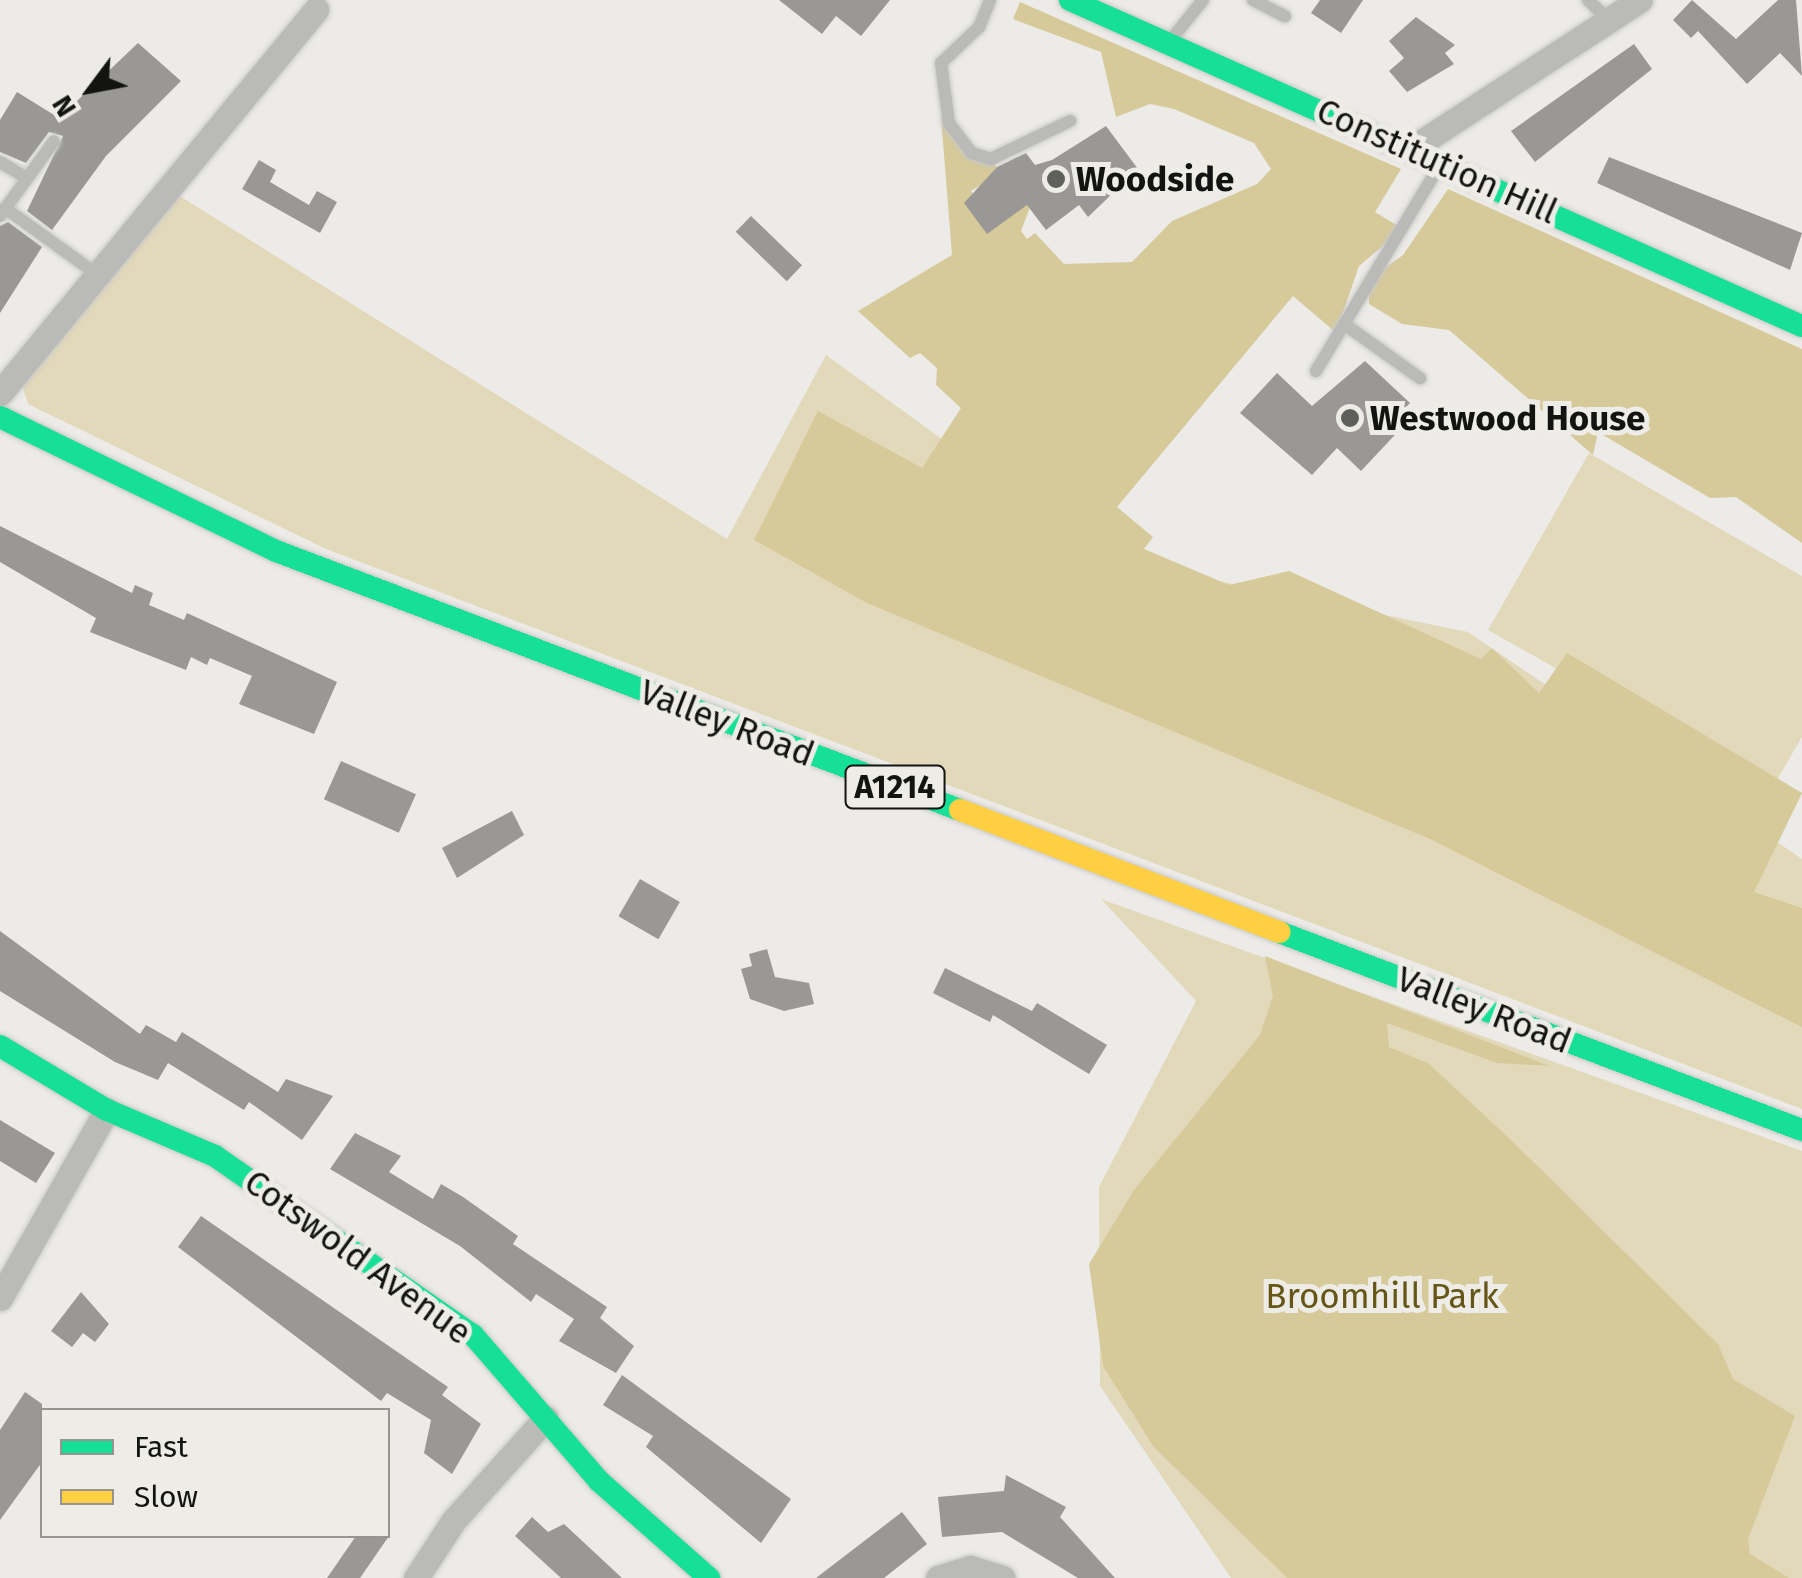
<!DOCTYPE html>
<style>
body{margin:0}
#map{position:relative;width:1802px;height:1578px;overflow:hidden;background:#ecebe8;font-family:"Fira Sans",sans-serif}
div>[style]{position:absolute}
.green>*{inset:0;background:#e2d9bb}
.forest>*{inset:0;background:#d6c99a}
.building>*{inset:0;background:#999896;transform-origin:0 0}
.roads{filter:drop-shadow(0 0 2px #c8c8c6) drop-shadow(0 0 2px #c8c8c6)}
.lane>*{height:12px;margin:-6px;padding:0 6px;transform-origin:6px;border-radius:6px;background:#babab9}
.street>*{height:25px;margin:-12.5px;padding:0 12.5px;transform-origin:12.5px;border-radius:12.5px;background:#babab9}
.fast>*{height:22px;margin:-11px;padding:0 11px;transform-origin:11px;border-radius:11px;background:#16e098}
.slow>*{height:22px;margin:-11px;padding:0 11px;transform-origin:11px;border-radius:11px;background:#ffcf43}
.dots>*{width:28px;height:28px;translate:-50% -50%;box-sizing:border-box;border:5px solid #eeece6;border-radius:50%}
span{translate:-50% -50%;white-space:nowrap;text-align:center;line-height:1.15;-webkit-text-stroke:10px #eeece6;paint-order:stroke}
.shield-label span{padding:2px 8px;background:#eeece6;border:2px solid;border-radius:8px;-webkit-text-stroke-width:0}
.shield-label{font-size:32px;color:#131311;font-weight:700}
.street-label{font-size:35px;color:#131311}
.poi-label{font-size:35px;color:#131311;font-weight:700}
.left{translate:0 -50%;text-align:left}
.park-label{font-size:35px;color:#655516}
.legend{position:absolute;left:40px;top:1408px;width:350px;height:130px;box-sizing:border-box;background:#eeece6;border:2px solid #969591;margin:0;padding:12px 18px;list-style:none;font-size:30px;color:#131311}
.legend li{display:flex;align-items:center;gap:20px;height:50px}
.legend b{width:50px;border:2px solid #969591}
.north{position:absolute;left:40px;top:40px;width:100px;height:100px;-webkit-text-stroke:8px #eeece6;paint-order:stroke;rotate:238deg;font-size:28px;font-weight:700;line-height:40px;text-align:center;color:#131311}
.north::after{content:'';display:block;margin:auto;width:35px;height:45px;background:#131311;clip-path:polygon(50% 0,100% 100%,50% 72%,0 100%)}
</style>
<div id="map">
<div class="green">
<div style="clip-path:polygon(175px 193px,727px 539px,826px 355px,1106px 558px,1468px 632px,1802px 859px,1802px 1109px,326px 549px,28px 404px,22px 384px)"></div>
<div style="clip-path:polygon(1589px 453px,1802px 576px,1802px 737px,1771px 790px,1488px 630px)"></div>
<div style="clip-path:polygon(1101px 899px,1802px 1151px,1802px 1578px,1231px 1578px,1100px 1386px,1099px 1187px,1196px 1001px)"></div>
</div>
<div class="forest">
<div style="clip-path:polygon(1020px 2px,1401px 169px,1375px 212px,1403px 229px,1359px 266px,1340px 321px,1333px 330px,1293px 296px,1117px 507px,1153px 537px,1144px 549px,1229px 585px,1289px 571px,1481px 659px,1492px 648px,1539px 693px,1567px 653px,1802px 793px,1754px 892px,1802px 908px,1802px 1027px,1430px 839px,867px 603px,754px 540px,818px 411px,922px 468px,961px 408px,936px 385px,937px 368px,920px 353px,910px 358px,858px 311px,952px 255px,941px 117px,960px 144px,1005px 157px,995px 165px,1001px 173px,971px 191px,993px 221px,1022px 201px,1030px 207px,1021px 231px,1027px 239px,1035px 233px,1064px 264px,1132px 262px,1172px 221px,1257px 184px,1271px 169px,1254px 143px,1174px 109px,1150px 104px,1116px 117px,1101px 52px,1013px 19px)"></div>
<div style="clip-path:polygon(1448px 189px,1802px 349px,1802px 543px,1736px 497px,1710px 498px,1598px 432px,1593px 455px,1449px 330px,1402px 324px,1369px 304px,1369px 279px,1403px 255px)"></div>
<div style="clip-path:polygon(1265px 956px,1550px 1066px,1497px 1063px,1387px 1023px,1389px 1047px,1428px 1063px,1511px 1140px,1718px 1344px,1733px 1379px,1795px 1416px,1748px 1539px,1750px 1554px,1789px 1578px,1287px 1578px,1153px 1446px,1103px 1366px,1089px 1264px,1134px 1190px,1260px 1035px,1273px 996px)"></div>
</div>
<div class="building">
<div style="clip-path:polygon(779px 0,890px 0,861px 36px,836px 16px,822px 34px)"></div>
<div style="clip-path:polygon(1320px 0,1363px 0,1341px 33px,1311px 13px)"></div>
<div style="clip-path:polygon(1692px 0,1736px 39px,1778px 0,1796px 0,1802px 76px,1780px 53px,1747px 84px,1698px 31px,1691px 38px,1673px 20px)"></div>
<div style="clip-path:polygon(1416px 17px,1455px 45px,1445px 53px,1454px 64px,1407px 92px,1389px 71px,1404px 58px,1389px 41px)"></div>
<div style="clip-path:polygon(138px 43px,181px 81px,106px 156px,52px 230px,27px 211px,63px 136px,49px 132px,26px 163px,0 152px,0 120px,17px 92px,59px 118px)"></div>
<div style="clip-path:polygon(1634px 44px,1652px 69px,1535px 162px,1511px 131px)"></div>
<div style="clip-path:polygon(1106px 126px,1138px 169px,1088px 217px,1079px 205px,1046px 230px,1027px 205px,987px 234px,964px 203px,997px 167px,1026px 153px,1035px 165px,1052px 160px)"></div>
<div style="clip-path:polygon(1609px 157px,1802px 233px,1790px 270px,1597px 183px)"></div>
<div style="clip-path:polygon(259px 160px,276px 170px,270px 182px,309px 205px,317px 191px,337px 202px,320px 233px,242px 189px)"></div>
<div style="left:751px;top:216px;width:71px;height:22px;rotate:44deg"></div>
<div style="clip-path:polygon(8px 222px,42px 247px,0 313px,0 226px)"></div>
<div style="clip-path:polygon(1365px 361px,1410px 403px,1399px 414px,1407px 422px,1361px 471px,1337px 448px,1312px 475px,1240px 413px,1277px 373px,1312px 406px)"></div>
<div style="clip-path:polygon(0 526px,132px 593px,135px 585px,153px 593px,149px 605px,184px 620px,187px 613px,337px 682px,314px 734px,239px 704px,252px 676px,210px 658px,207px 665px,191px 657px,186px 670px,90px 632px,96px 618px,0 562px)"></div>
<div style="left:341px;top:761px;width:82px;height:42px;rotate:24deg"></div>
<div style="clip-path:polygon(512px 811px,524px 835px,457px 878px,442px 848px)"></div>
<div style="left:640px;top:879px;width:46px;height:43px;rotate:30deg"></div>
<div style="clip-path:polygon(0 931px,140px 1034px,146px 1025px,176px 1042px,182px 1032px,278px 1092px,286px 1079px,333px 1096px,302px 1140px,249px 1102px,244px 1110px,168px 1063px,158px 1080px,115px 1062px,0 991px)"></div>
<div style="clip-path:polygon(767px 949px,775px 977px,809px 983px,814px 1004px,784px 1011px,750px 999px,741px 969px,752px 966px,749px 954px)"></div>
<div style="clip-path:polygon(945px 968px,1032px 1011px,1037px 1003px,1107px 1045px,1089px 1074px,993px 1015px,990px 1022px,933px 993px)"></div>
<div style="clip-path:polygon(0 1120px,55px 1153px,36px 1183px,0 1161px)"></div>
<div style="clip-path:polygon(355px 1133px,401px 1156px,389px 1172px,433px 1199px,441px 1184px,463px 1197px,518px 1236px,513px 1244px,607px 1307px,600px 1318px,634px 1346px,616px 1373px,559px 1341px,574px 1319px,536px 1294px,531px 1302px,460px 1246px,330px 1169px)"></div>
<div style="clip-path:polygon(201px 1216px,448px 1387px,442px 1395px,481px 1424px,452px 1474px,424px 1453px,431px 1420px,387px 1393px,381px 1401px,178px 1247px)"></div>
<div style="clip-path:polygon(81px 1292px,109px 1324px,95px 1342px,83px 1333px,72px 1347px,51px 1331px)"></div>
<div style="clip-path:polygon(622px 1375px,791px 1499px,761px 1543px,646px 1447px,653px 1436px,603px 1405px)"></div>
<div style="clip-path:polygon(25px 1392px,42px 1404px,42px 1462px,0 1520px,0 1430px)"></div>
<div style="clip-path:polygon(1006px 1475px,1066px 1507px,1060px 1517px,1115px 1578px,1078px 1578px,1002px 1532px,942px 1537px,938px 1497px,1004px 1491px)"></div>
<div style="clip-path:polygon(902px 1512px,927px 1544px,884px 1578px,816px 1578px)"></div>
<div style="clip-path:polygon(532px 1517px,548px 1532px,564px 1524px,622px 1578px,561px 1578px,515px 1536px)"></div>
<div style="clip-path:polygon(356px 1536px,389px 1536px,360px 1578px,327px 1578px)"></div>
</div>
<div class="roads">
<div class="lane">
<div style="left:990px;top:0;width:29px;rotate:112deg"></div>
<div style="left:979px;top:27px;width:52px;rotate:136.5deg"></div>
<div style="left:941px;top:63px;width:61px;rotate:82.4deg"></div>
<div style="left:949px;top:123px;width:38px;rotate:53deg"></div>
<div style="left:972px;top:153px;width:20px;rotate:18deg"></div>
<div style="left:991px;top:159px;width:88px;rotate:-25.7deg"></div>
<div style="left:1253px;top:0;width:36px;rotate:27deg"></div>
<div style="left:1588px;top:0;width:29px;rotate:44deg"></div>
<div style="left:1170px;top:41px;width:53px;rotate:-51.2deg"></div>
<div style="left:0;top:162px;width:29px;rotate:31deg"></div>
<div style="left:5px;top:208px;width:111px;rotate:35.8deg"></div>
<div style="left:0;top:216px;width:92px;rotate:-54.2deg"></div>
<div style="left:1347px;top:326px;width:90px;rotate:35.5deg"></div>
<div style="left:1316px;top:371px;width:240px;rotate:-59deg"></div>
</div>
<div class="street">
<div style="left:1411px;top:149px;width:273px;rotate:-33.1deg"></div>
<div style="left:0;top:393px;width:497px;rotate:-50.5deg"></div>
<div style="left:0;top:1298px;width:216px;rotate:-60.4deg"></div>
<div style="left:416px;top:1578px;width:69px;rotate:-56.8deg"></div>
<div style="left:454px;top:1520px;width:137px;rotate:-48deg"></div>
<div style="left:938px;top:1578px;width:34px;rotate:-17deg"></div>
<div style="left:970px;top:1568px;width:34px;rotate:17deg"></div>
</div>
<div class="fast">
<div style="left:1070px;top:0;width:801px;rotate:24.01deg"></div>
<div style="left:0;top:417px;width:307px;rotate:25.9deg"></div>
<div style="left:276px;top:551px;width:731px;rotate:20.74deg"></div>
<div style="left:1279px;top:932px;width:559px;rotate:20.74deg"></div>
<div style="left:0;top:1046px;width:125px;rotate:30.9deg"></div>
<div style="left:107px;top:1110px;width:117px;rotate:23.1deg"></div>
<div style="left:215px;top:1156px;width:314px;rotate:34.8deg"></div>
<div style="left:473px;top:1335px;width:193px;rotate:49.2deg"></div>
<div style="left:599px;top:1481px;width:147px;rotate:41.4deg"></div>
</div>
<div class="slow">
<div style="left:960px;top:810px;width:342px;rotate:20.9deg"></div>
</div>
</div>
<div class="dots">
<div style="left:1056px;top:179px;background:#5f5f5c"></div>
<div style="left:1350px;top:418px;background:#5f5f5c"></div>
</div>
<div class="shield-label">
<span style="left:895px;top:787px">A1214</span>
</div>
<div class="street-label">
<span style="left:1437px;top:161px;rotate:24deg">Constitution Hill</span>
<span style="left:727px;top:723px;rotate:21deg">Valley Road</span>
<span style="left:1484px;top:1010px;rotate:21deg">Valley Road</span>
<span style="left:358px;top:1257px;rotate:36deg">Cotswold Avenue</span>
</div>
<div class="poi-label">
<span class="left" style="left:1076px;top:179px">Woodside</span>
<span class="left" style="left:1370px;top:418px">Westwood House</span>
</div>
<div class="park-label">
<span style="left:1382px;top:1296px">Broomhill Park</span>
</div>
<ul class="legend">
<li><b style="height:12px;background:#16e098"></b>Fast</li>
<li><b style="height:12px;background:#ffcf43"></b>Slow</li>
</ul>
<div class="north">N</div>
</div>
